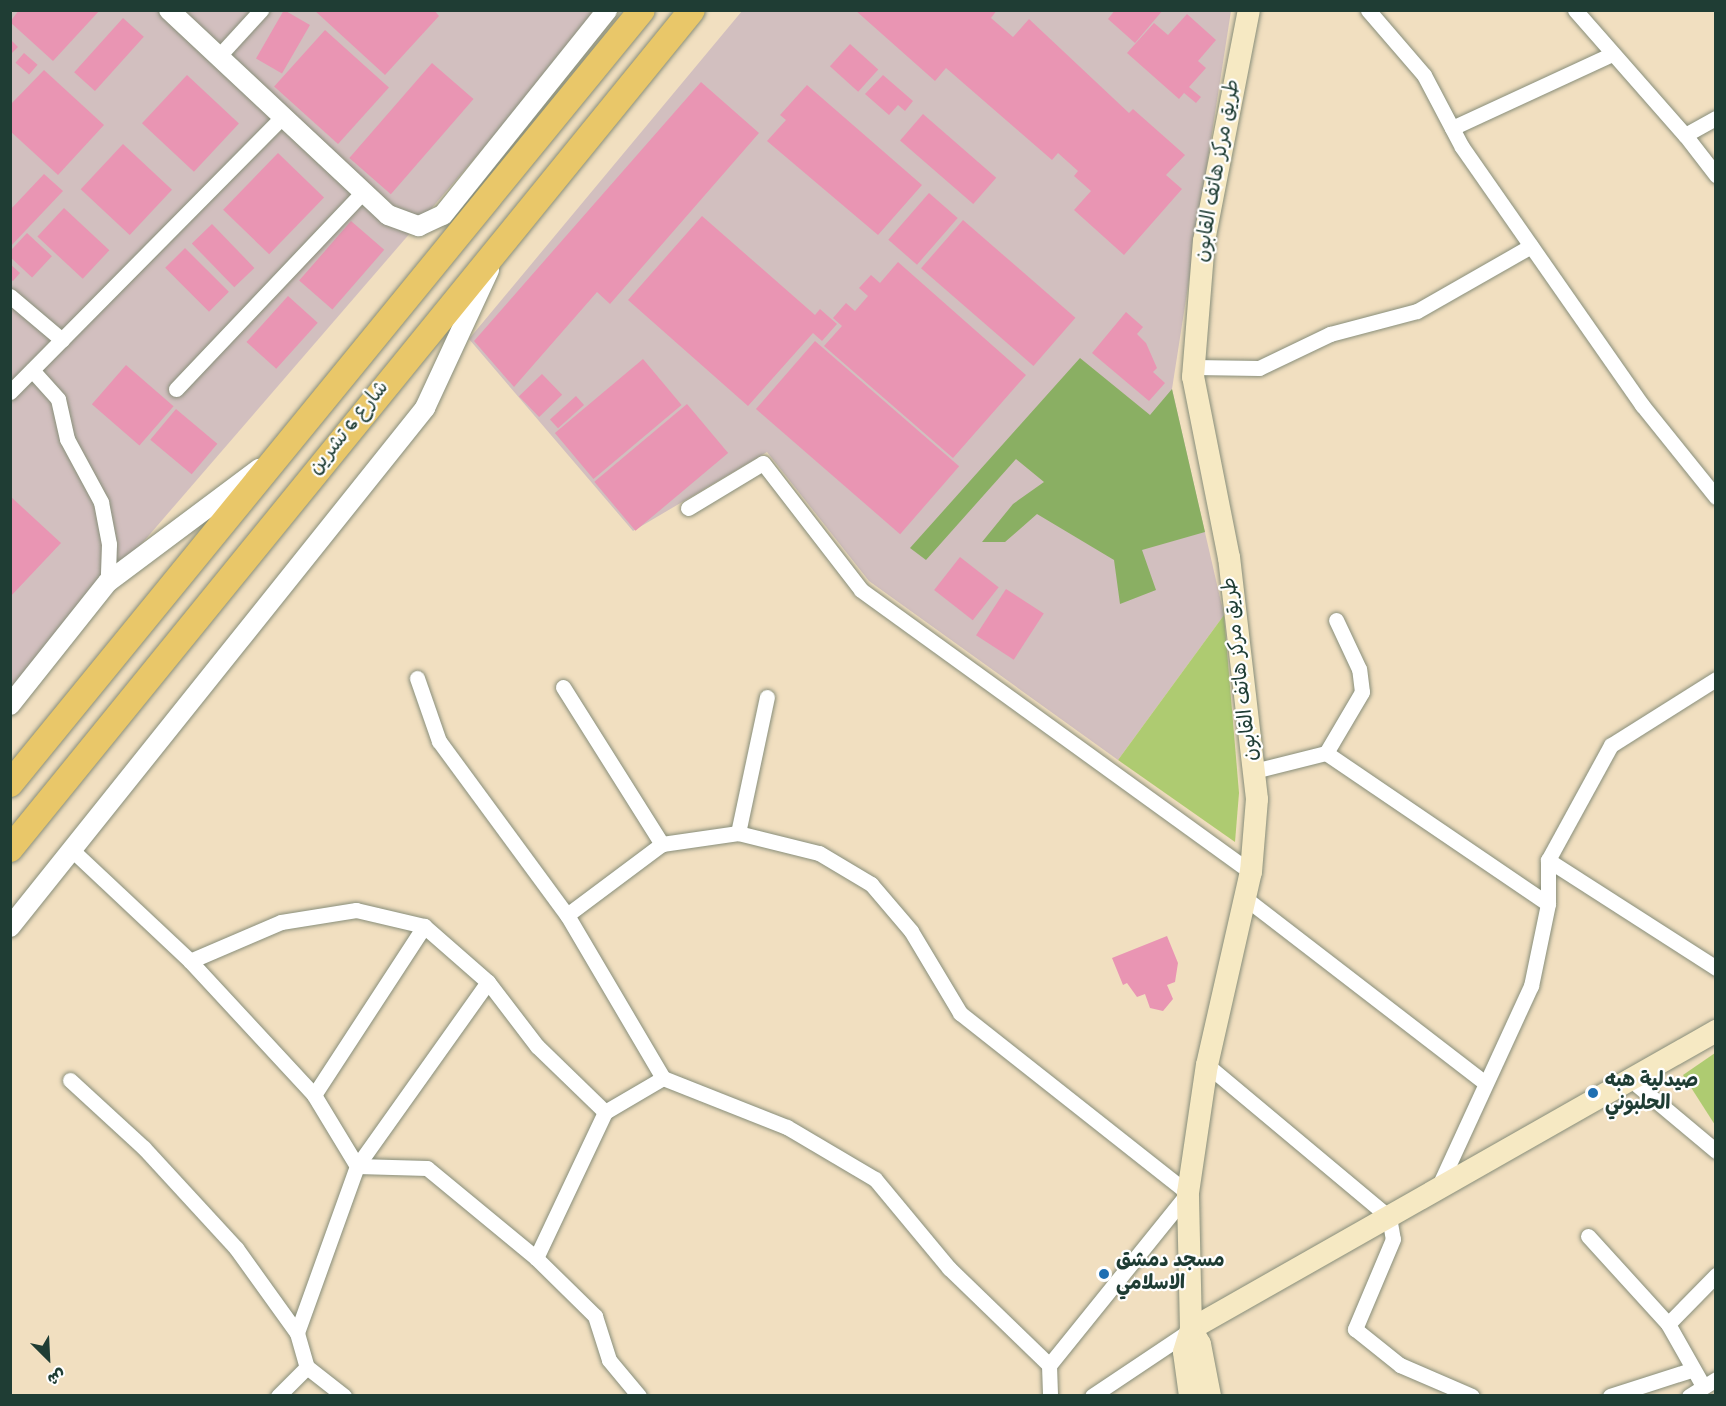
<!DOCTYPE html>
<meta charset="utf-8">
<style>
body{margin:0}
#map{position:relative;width:1726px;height:1406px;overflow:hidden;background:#f1dfc0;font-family:"Gochi Hand","Playpen Sans Arabic",sans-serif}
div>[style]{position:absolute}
.industrial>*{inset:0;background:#d2bfbf}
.green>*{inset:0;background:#aecb71}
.forest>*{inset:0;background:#8aaf63}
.building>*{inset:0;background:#e995b3;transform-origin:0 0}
.roads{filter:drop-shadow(0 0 2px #888e7a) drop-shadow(0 0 2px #888e7a)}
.minor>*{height:15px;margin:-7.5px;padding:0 7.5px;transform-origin:7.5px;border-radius:7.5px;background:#fff}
.tertiary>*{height:20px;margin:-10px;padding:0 10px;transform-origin:10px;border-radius:10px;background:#fff}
.secondary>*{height:22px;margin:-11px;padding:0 11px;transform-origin:11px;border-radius:11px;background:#f6e9c3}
.trunk>*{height:26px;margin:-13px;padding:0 13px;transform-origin:13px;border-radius:13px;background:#e9c769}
.dots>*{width:16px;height:16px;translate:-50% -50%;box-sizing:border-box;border:3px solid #fff;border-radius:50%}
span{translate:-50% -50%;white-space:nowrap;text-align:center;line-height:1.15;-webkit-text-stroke:4.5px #fff;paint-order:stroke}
.street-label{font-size:20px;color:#1f3d34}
.poi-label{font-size:20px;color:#1f3d34;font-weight:700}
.left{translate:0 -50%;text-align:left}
.frame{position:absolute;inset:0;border:12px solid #1f3d34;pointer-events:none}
.north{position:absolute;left:18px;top:1328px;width:60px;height:60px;-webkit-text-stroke:4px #fff;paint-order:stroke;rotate:156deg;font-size:16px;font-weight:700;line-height:24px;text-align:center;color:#1f3d34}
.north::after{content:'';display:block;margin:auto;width:21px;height:27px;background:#1f3d34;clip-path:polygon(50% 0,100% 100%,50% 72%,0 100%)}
</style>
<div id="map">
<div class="industrial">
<div style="clip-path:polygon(11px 11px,602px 11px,11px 695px)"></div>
<div style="clip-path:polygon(742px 11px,1231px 11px,1172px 389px,1224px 615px,1118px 760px,869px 581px,767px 452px,633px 531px,469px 339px)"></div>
</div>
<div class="green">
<div style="clip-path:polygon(1224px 615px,1239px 793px,1235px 842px,1118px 760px)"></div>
<div style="clip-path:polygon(1715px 1053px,1715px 1125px,1683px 1075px)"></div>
</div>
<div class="forest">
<div style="clip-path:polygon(1080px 358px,1150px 415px,1172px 389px,1205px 532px,1142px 550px,1156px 590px,1120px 604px,1114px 560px,1037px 514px,1005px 542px,982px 542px,1013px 504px,1044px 482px,1016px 459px,926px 560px,910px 548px)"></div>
</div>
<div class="building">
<div style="clip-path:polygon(19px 10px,100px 10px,53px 61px,10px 22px)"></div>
<div style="left:284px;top:10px;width:30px;height:56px;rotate:30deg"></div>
<div style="clip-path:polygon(314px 10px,434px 10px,439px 16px,385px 75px)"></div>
<div style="clip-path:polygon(855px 10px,997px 10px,991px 18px,1013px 37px,1029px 19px,1129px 113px,1133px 109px,1185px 155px,1166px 175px,1182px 189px,1124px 255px,1074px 210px,1091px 191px,1074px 176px,1078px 171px,1058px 153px,1052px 160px,946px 68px,935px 81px)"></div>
<div style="clip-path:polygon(1115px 10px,1163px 10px,1135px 43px,1108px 19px)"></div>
<div style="clip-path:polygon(1187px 14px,1216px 40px,1198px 61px,1206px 68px,1189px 87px,1201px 97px,1196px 103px,1184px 93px,1179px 99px,1127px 53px,1154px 23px,1168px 35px)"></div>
<div style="left:123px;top:18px;width:28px;height:73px;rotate:42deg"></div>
<div style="left:325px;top:30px;width:86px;height:76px;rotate:42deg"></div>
<div style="clip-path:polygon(10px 39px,18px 47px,10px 55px)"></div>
<div style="left:850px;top:44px;width:38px;height:30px;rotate:42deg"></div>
<div style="left:24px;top:53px;width:18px;height:13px;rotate:41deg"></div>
<div style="left:432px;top:63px;width:55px;height:126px;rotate:41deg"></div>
<div style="clip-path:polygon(44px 70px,104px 125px,58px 175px,10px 131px,10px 105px)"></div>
<div style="left:187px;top:75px;width:71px;height:66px;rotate:43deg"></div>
<div style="clip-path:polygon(883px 75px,913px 101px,905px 111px,898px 105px,889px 115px,865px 94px)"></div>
<div style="clip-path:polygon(701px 82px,759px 133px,610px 304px,597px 292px,514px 387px,474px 341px)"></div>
<div style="clip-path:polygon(807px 85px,922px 185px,878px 235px,767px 141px,786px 120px,780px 115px)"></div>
<div style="left:923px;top:114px;width:97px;height:35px;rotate:41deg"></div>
<div style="left:123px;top:144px;width:67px;height:62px;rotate:43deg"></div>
<div style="left:278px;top:153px;width:64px;height:79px;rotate:44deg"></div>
<div style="clip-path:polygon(44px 174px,63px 191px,10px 247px,10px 210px)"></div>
<div style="left:929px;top:193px;width:38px;height:62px;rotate:41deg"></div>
<div style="left:64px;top:208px;width:62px;height:39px;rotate:43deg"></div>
<div style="clip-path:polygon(702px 216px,815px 315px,820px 309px,837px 324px,822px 341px,813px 333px,748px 406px,628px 300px)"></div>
<div style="left:963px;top:220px;width:149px;height:64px;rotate:41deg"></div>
<div style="left:351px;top:221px;width:44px;height:79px;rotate:41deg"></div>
<div style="left:212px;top:224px;width:61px;height:28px;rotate:46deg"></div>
<div style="left:27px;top:233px;width:34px;height:29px;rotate:43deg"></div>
<div style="left:185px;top:248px;width:62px;height:28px;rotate:45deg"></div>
<div style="clip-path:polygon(898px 262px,1026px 375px,953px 458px,824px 346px,842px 326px,833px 318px,846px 303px,855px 311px,868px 296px,859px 288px,871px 275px,880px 283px)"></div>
<div style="clip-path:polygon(10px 264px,20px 273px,13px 281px,10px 279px)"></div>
<div style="left:288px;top:296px;width:40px;height:62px;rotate:42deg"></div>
<div style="clip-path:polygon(1126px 312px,1143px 327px,1137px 334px,1146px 343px,1157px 368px,1153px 372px,1165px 383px,1149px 401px,1092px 353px)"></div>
<div style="left:815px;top:341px;width:191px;height:90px;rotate:41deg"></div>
<div style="left:643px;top:359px;width:60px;height:115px;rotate:50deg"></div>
<div style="left:126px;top:365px;width:63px;height:52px;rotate:41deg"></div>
<div style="left:542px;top:374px;width:29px;height:32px;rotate:46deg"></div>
<div style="left:576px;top:396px;width:12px;height:35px;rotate:48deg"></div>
<div style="left:687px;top:404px;width:64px;height:121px;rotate:50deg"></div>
<div style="left:176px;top:409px;width:54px;height:40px;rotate:40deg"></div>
<div style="clip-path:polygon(10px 496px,61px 543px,10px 597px)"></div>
<div style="left:960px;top:557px;width:49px;height:42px;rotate:38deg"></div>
<div style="left:1006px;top:589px;width:45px;height:55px;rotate:33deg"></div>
<div style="clip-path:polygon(1167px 936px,1178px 963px,1175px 982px,1167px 985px,1173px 999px,1163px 1011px,1150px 1008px,1145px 994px,1137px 997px,1127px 983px,1123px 985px,1112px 958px)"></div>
</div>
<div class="roads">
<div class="minor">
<div style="left:1368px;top:10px;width:86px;rotate:49.3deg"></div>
<div style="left:1424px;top:75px;width:81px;rotate:62.2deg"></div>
<div style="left:1462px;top:147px;width:315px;rotate:55.1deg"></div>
<div style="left:1642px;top:405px;width:118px;rotate:51.2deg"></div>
<div style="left:1575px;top:10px;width:167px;rotate:48.7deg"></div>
<div style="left:1685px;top:135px;width:35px;rotate:-29deg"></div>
<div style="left:218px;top:57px;width:64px;rotate:-47.5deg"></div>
<div style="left:1452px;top:128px;width:174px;rotate:-24.8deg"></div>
<div style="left:1685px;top:135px;width:51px;rotate:52.2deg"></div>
<div style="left:10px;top:296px;width:68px;rotate:40.2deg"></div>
<div style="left:1194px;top:367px;width:65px;rotate:0.9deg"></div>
<div style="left:1259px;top:368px;width:79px;rotate:-25.6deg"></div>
<div style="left:1330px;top:334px;width:90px;rotate:-14.8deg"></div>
<div style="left:1417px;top:311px;width:131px;rotate:-29.7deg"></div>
<div style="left:32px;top:370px;width:39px;rotate:48deg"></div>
<div style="left:58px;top:399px;width:41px;rotate:77.3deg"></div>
<div style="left:67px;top:439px;width:72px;rotate:61.6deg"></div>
<div style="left:101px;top:502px;width:43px;rotate:79.2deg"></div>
<div style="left:109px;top:544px;width:38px;rotate:92deg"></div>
<div style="left:176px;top:389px;width:272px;rotate:-46.5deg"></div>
<div style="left:10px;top:392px;width:387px;rotate:-45.3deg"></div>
<div style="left:688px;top:508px;width:87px;rotate:-31deg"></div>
<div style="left:763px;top:463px;width:160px;rotate:52.3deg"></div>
<div style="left:861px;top:590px;width:481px;rotate:35.9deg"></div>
<div style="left:417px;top:678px;width:67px;rotate:70.8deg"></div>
<div style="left:439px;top:741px;width:216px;rotate:53.7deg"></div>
<div style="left:567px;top:915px;width:189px;rotate:59.5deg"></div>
<div style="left:1716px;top:679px;width:124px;rotate:147.8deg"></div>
<div style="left:1611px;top:745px;width:131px;rotate:118.7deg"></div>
<div style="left:1548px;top:860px;width:200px;rotate:32.7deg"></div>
<div style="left:563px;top:687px;width:186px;rotate:57.8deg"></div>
<div style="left:1326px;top:753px;width:71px;rotate:-59.5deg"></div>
<div style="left:1362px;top:692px;width:23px;rotate:-97deg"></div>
<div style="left:1359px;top:669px;width:54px;rotate:-115.1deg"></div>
<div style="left:1254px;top:771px;width:74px;rotate:-14deg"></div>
<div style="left:1326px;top:753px;width:268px;rotate:34.2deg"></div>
<div style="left:738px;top:833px;width:139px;rotate:-78deg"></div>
<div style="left:72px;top:850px;width:162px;rotate:43.2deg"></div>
<div style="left:190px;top:961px;width:183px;rotate:47.2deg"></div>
<div style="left:314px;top:1095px;width:83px;rotate:58.8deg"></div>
<div style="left:357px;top:1166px;width:177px;rotate:109.8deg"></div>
<div style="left:297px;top:1333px;width:35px;rotate:74deg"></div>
<div style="left:307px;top:1367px;width:47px;rotate:38.1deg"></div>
<div style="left:1245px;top:898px;width:302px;rotate:37.6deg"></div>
<div style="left:567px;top:915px;width:119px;rotate:-36.8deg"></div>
<div style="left:662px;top:844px;width:77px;rotate:-8.2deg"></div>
<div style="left:738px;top:833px;width:83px;rotate:13.9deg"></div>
<div style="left:819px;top:853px;width:61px;rotate:30.8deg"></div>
<div style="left:871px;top:884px;width:62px;rotate:49.6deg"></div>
<div style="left:911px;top:931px;width:96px;rotate:59.1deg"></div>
<div style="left:960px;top:1013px;width:290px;rotate:38.3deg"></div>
<div style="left:1188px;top:1193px;width:221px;rotate:128.9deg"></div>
<div style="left:1049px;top:1365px;width:31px;rotate:88deg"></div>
<div style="left:190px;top:961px;width:99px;rotate:-23.2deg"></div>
<div style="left:281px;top:922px;width:76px;rotate:-9.1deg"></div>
<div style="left:356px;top:910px;width:70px;rotate:13.2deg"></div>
<div style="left:424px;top:926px;width:85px;rotate:41.2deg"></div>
<div style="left:488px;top:982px;width:81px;rotate:52.6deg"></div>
<div style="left:537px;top:1046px;width:95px;rotate:44.1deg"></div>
<div style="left:1207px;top:1065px;width:237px;rotate:39.9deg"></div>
<div style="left:1389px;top:1217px;width:22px;rotate:80deg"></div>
<div style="left:1393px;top:1239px;width:98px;rotate:112.9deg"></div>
<div style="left:1355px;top:1329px;width:58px;rotate:38.7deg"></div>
<div style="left:1400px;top:1365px;width:78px;rotate:23.3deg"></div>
<div style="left:1630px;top:1079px;width:112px;rotate:39.9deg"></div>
<div style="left:70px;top:1080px;width:100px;rotate:42.6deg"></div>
<div style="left:144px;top:1148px;width:136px;rotate:47.4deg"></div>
<div style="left:236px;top:1248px;width:105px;rotate:54.3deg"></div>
<div style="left:314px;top:1095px;width:202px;rotate:-56.9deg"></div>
<div style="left:357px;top:1166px;width:70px;rotate:1.6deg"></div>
<div style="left:427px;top:1168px;width:141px;rotate:39.5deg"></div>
<div style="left:536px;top:1258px;width:83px;rotate:44.5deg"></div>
<div style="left:595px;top:1316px;width:46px;rotate:72.3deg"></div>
<div style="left:609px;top:1360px;width:47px;rotate:50.2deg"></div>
<div style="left:357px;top:1166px;width:226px;rotate:-54.6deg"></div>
<div style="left:1437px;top:1190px;width:225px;rotate:-65.3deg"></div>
<div style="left:1531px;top:986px;width:84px;rotate:-78.3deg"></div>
<div style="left:1548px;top:904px;width:44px;rotate:-90deg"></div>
<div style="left:1588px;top:1236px;width:119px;rotate:47.7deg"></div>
<div style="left:1668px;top:1324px;width:69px;rotate:60.5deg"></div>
<div style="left:536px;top:1258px;width:161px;rotate:-64.7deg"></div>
<div style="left:605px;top:1112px;width:67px;rotate:-30.4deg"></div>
<div style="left:663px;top:1078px;width:133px;rotate:21.6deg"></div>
<div style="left:787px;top:1127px;width:102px;rotate:30.6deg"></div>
<div style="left:875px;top:1179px;width:116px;rotate:50.3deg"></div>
<div style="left:949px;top:1268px;width:139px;rotate:44.1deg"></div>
<div style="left:1668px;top:1324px;width:69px;rotate:-45.6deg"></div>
<div style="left:278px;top:1396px;width:41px;rotate:-45deg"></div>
<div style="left:1092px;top:1396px;width:117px;rotate:-33.8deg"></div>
<div style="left:1610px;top:1396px;width:85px;rotate:-17.8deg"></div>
<div style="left:1689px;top:1396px;width:32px;rotate:-32deg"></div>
</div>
<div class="tertiary">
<div style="left:169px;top:10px;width:300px;rotate:43.1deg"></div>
<div style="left:388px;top:215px;width:33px;rotate:20deg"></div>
<div style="left:419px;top:226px;width:26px;rotate:-25deg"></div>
<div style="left:443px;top:215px;width:263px;rotate:-51.3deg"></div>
<div style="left:10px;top:705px;width:157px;rotate:-51.5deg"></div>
<div style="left:108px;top:582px;width:189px;rotate:-36.8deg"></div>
<div style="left:10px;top:927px;width:665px;rotate:-51.35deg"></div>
<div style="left:425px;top:408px;width:152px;rotate:-65.1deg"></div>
</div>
<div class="secondary">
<div style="left:1191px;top:1329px;width:604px;rotate:-29.58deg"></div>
<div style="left:1191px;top:1329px;width:17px;rotate:59deg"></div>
<div style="left:1200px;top:1344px;width:53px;rotate:79.1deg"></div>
<div style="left:1190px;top:1396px;width:44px;rotate:-97.8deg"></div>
<div style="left:1184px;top:1352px;width:24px;rotate:-73deg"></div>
<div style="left:1191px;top:1329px;width:136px;rotate:-91.3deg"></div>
<div style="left:1188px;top:1193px;width:129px;rotate:-81.6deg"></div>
<div style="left:1207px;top:1065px;width:198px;rotate:-77.2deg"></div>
<div style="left:1251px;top:872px;width:73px;rotate:-85.3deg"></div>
<div style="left:1257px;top:799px;width:243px;rotate:-96.6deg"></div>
<div style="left:1229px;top:558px;width:185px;rotate:-101.2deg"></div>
<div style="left:1193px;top:377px;width:136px;rotate:-85.4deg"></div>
<div style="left:1204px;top:241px;width:235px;rotate:-79deg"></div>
</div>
<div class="trunk">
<div style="left:10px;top:784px;width:999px;rotate:-50.77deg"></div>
<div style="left:10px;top:849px;width:1081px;rotate:-50.89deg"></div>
</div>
</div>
<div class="dots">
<div style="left:1593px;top:1093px;background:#1f6fb2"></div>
<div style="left:1104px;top:1274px;background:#1f6fb2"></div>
</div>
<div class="street-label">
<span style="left:1219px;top:171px;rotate:-80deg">طريق مركز هاتف القابون</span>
<span style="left:350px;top:429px;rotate:-51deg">شارع 6 تشرين</span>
<span style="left:1242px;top:669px;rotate:-97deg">طريق مركز هاتف القابون</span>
</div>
<div class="poi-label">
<span class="left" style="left:1605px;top:1094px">صيدلية هبه<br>الحلبوني</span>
<span class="left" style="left:1116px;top:1274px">مسجد دمشق<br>الاسلامي</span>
</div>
<div class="frame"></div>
<div class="north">ش</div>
</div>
